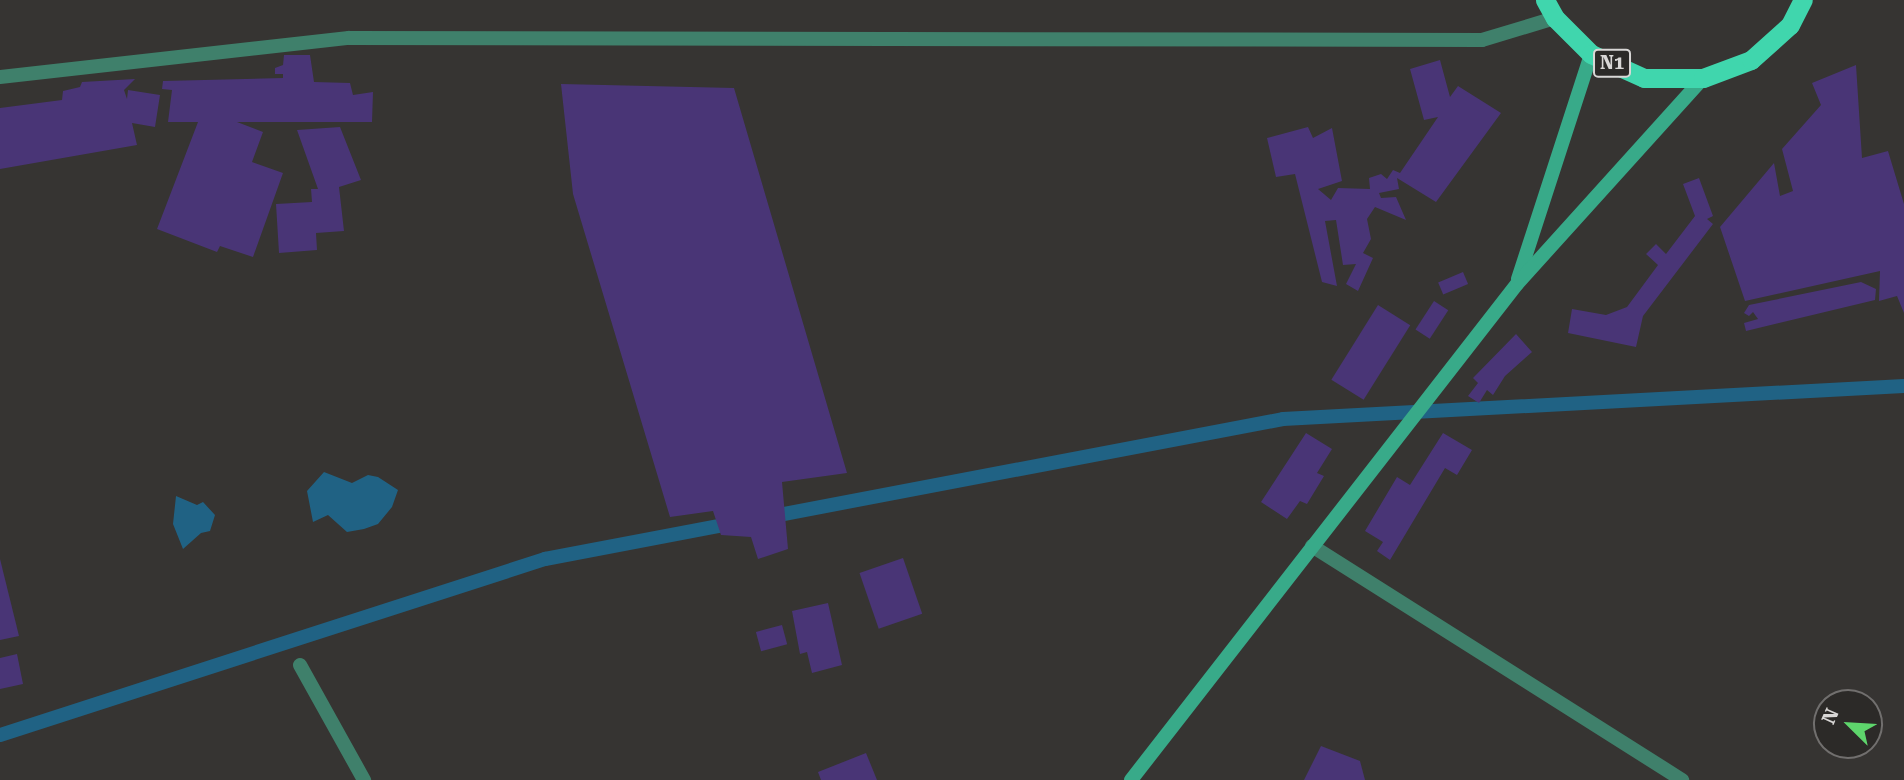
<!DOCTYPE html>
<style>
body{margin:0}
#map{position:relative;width:1904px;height:780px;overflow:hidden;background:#363432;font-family:"Roboto Serif",serif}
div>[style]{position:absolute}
.water>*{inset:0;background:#206284}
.stream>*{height:14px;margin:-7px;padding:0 7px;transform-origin:7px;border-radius:7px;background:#206284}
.building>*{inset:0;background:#493576;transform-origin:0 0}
.minor>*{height:14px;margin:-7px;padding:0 7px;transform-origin:7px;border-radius:7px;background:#3f806b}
.secondary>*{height:14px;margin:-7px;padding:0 7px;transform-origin:7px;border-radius:7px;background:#38aa89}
.trunk>*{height:19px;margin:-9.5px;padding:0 9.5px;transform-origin:9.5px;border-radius:9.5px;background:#40d6ad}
span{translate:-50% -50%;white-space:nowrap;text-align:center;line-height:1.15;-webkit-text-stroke:5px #2c2a28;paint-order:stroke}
.shield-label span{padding:2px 5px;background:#2c2a28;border:2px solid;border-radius:5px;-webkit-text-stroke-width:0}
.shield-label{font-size:18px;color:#d9d7d6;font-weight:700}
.north{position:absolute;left:1813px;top:689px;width:70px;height:70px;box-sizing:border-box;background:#2c2a28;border:2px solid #716f6e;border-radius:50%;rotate:294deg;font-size:19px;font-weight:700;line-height:28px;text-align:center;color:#d9d7d6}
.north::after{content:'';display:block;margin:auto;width:24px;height:32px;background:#5ed56c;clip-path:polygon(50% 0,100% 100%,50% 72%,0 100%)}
</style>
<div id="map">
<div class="water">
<div style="clip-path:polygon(324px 472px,352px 483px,368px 475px,378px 477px,398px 490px,392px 507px,378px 524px,364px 529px,347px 532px,328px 515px,313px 522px,307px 491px)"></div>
<div style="clip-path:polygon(176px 496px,197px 505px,203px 502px,215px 515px,210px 531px,201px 533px,183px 549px,173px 524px)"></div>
</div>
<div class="stream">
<div style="left:768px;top:517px;width:524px;rotate:-10.77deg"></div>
<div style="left:1283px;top:419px;width:622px;rotate:-3.04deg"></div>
<div style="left:0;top:735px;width:573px;rotate:-17.9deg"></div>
<div style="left:545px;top:559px;width:192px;rotate:-10.8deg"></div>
</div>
<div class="building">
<div style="clip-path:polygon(284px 55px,310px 55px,314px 82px,350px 83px,353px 95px,373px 92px,372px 122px,237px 122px,263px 132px,252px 162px,283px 173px,253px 257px,220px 246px,217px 252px,157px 229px,198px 122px,168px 122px,172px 90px,162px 89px,163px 81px,283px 78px,283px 74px,275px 74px,275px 68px,283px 65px)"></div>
<div style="clip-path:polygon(1440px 60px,1450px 97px,1458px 86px,1501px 113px,1436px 202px,1397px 178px,1399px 189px,1379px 193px,1381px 198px,1396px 197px,1406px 220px,1375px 207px,1367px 219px,1371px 239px,1363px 253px,1373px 258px,1358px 291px,1346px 284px,1356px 264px,1343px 265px,1336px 220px,1325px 221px,1337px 286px,1322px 282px,1295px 174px,1276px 177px,1267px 138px,1308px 127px,1313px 138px,1332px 128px,1342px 181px,1318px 189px,1331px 200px,1338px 188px,1370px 189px,1369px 178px,1381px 174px,1387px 179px,1393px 170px,1400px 173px,1438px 117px,1424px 120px,1410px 69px)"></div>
<div style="clip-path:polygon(1856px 65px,1862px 158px,1888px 151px,1904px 204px,1904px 313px,1897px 296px,1879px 301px,1880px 271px,1745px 301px,1720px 227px,1774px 163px,1780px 196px,1793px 191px,1782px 149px,1821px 105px,1812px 83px)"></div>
<div style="clip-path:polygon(135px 79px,124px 90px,127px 99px,128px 90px,160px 95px,155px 127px,132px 123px,137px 145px,0 169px,0 108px,62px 100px,63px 91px,80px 87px,82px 82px)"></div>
<div style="clip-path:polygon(561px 84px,734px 88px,847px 473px,782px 482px,788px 549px,758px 559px,751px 537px,721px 535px,713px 511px,670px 517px,573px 194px)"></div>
<div style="clip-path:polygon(340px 127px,361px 180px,339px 187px,344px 231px,316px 233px,317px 250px,279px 253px,276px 204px,312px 202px,311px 189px,318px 189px,297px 130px)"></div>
<div style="clip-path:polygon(1699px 178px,1713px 216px,1707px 219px,1713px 224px,1643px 316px,1636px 347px,1568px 333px,1572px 309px,1606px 315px,1627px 307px,1658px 265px,1646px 254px,1656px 244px,1666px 254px,1695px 216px,1683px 184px)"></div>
<div style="left:1463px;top:272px;width:13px;height:27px;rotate:67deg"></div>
<div style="clip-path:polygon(1861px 282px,1876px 289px,1875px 300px,1746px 331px,1744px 323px,1758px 319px,1753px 312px,1749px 316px,1744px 313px,1749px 305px)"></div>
<div style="left:1434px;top:301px;width:17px;height:34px;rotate:33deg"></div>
<div style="left:1378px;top:305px;width:38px;height:88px;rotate:32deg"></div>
<div style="clip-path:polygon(1516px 334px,1532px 352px,1505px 376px,1493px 395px,1487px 390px,1479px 403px,1468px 396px,1478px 383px,1473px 378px)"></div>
<div style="clip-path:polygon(1306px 433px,1332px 449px,1317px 473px,1324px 476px,1307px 504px,1300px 501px,1287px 519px,1261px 502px)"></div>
<div style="clip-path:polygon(1443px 433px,1472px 450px,1457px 475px,1445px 468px,1390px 560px,1377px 551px,1383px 542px,1365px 531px,1397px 477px,1410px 485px)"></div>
<div style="left:903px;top:558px;width:59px;height:46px;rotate:71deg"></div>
<div style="clip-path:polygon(0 559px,19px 636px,0 640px)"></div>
<div style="clip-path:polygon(828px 603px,842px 665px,812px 673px,807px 652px,800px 654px,792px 611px)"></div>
<div style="left:782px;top:625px;width:20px;height:27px;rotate:75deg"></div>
<div style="clip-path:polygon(17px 654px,23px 684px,0 689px,0 658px)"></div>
<div style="clip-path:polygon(1321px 746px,1360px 761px,1365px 780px,1304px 780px)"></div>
<div style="clip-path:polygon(866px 753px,877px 780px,821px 780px,818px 772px)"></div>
</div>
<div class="minor">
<div style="left:0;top:77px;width:351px;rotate:-6.4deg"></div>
<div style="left:349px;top:38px;width:1133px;rotate:0.1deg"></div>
<div style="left:1482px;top:40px;width:76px;rotate:-16.8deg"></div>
<div style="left:1312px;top:546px;width:438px;rotate:32.3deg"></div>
<div style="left:300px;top:665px;width:132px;rotate:60.9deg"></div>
</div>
<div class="secondary">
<div style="left:1518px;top:279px;width:237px;rotate:-72deg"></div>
<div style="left:1131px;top:780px;width:628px;rotate:-52.11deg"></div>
<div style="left:1517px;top:284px;width:278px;rotate:-47.9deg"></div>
</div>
<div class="trunk">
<div style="left:1545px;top:0;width:21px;rotate:61deg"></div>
<div style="left:1555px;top:18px;width:51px;rotate:45deg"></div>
<div style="left:1591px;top:54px;width:58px;rotate:24.4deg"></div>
<div style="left:1644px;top:78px;width:59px"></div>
<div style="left:1703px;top:78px;width:51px;rotate:-20.6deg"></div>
<div style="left:1751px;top:60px;width:52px;rotate:-41.9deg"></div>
<div style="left:1790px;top:25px;width:28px;rotate:-63deg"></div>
</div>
<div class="shield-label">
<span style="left:1612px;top:63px">N1</span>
</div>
<div class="north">N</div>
</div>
